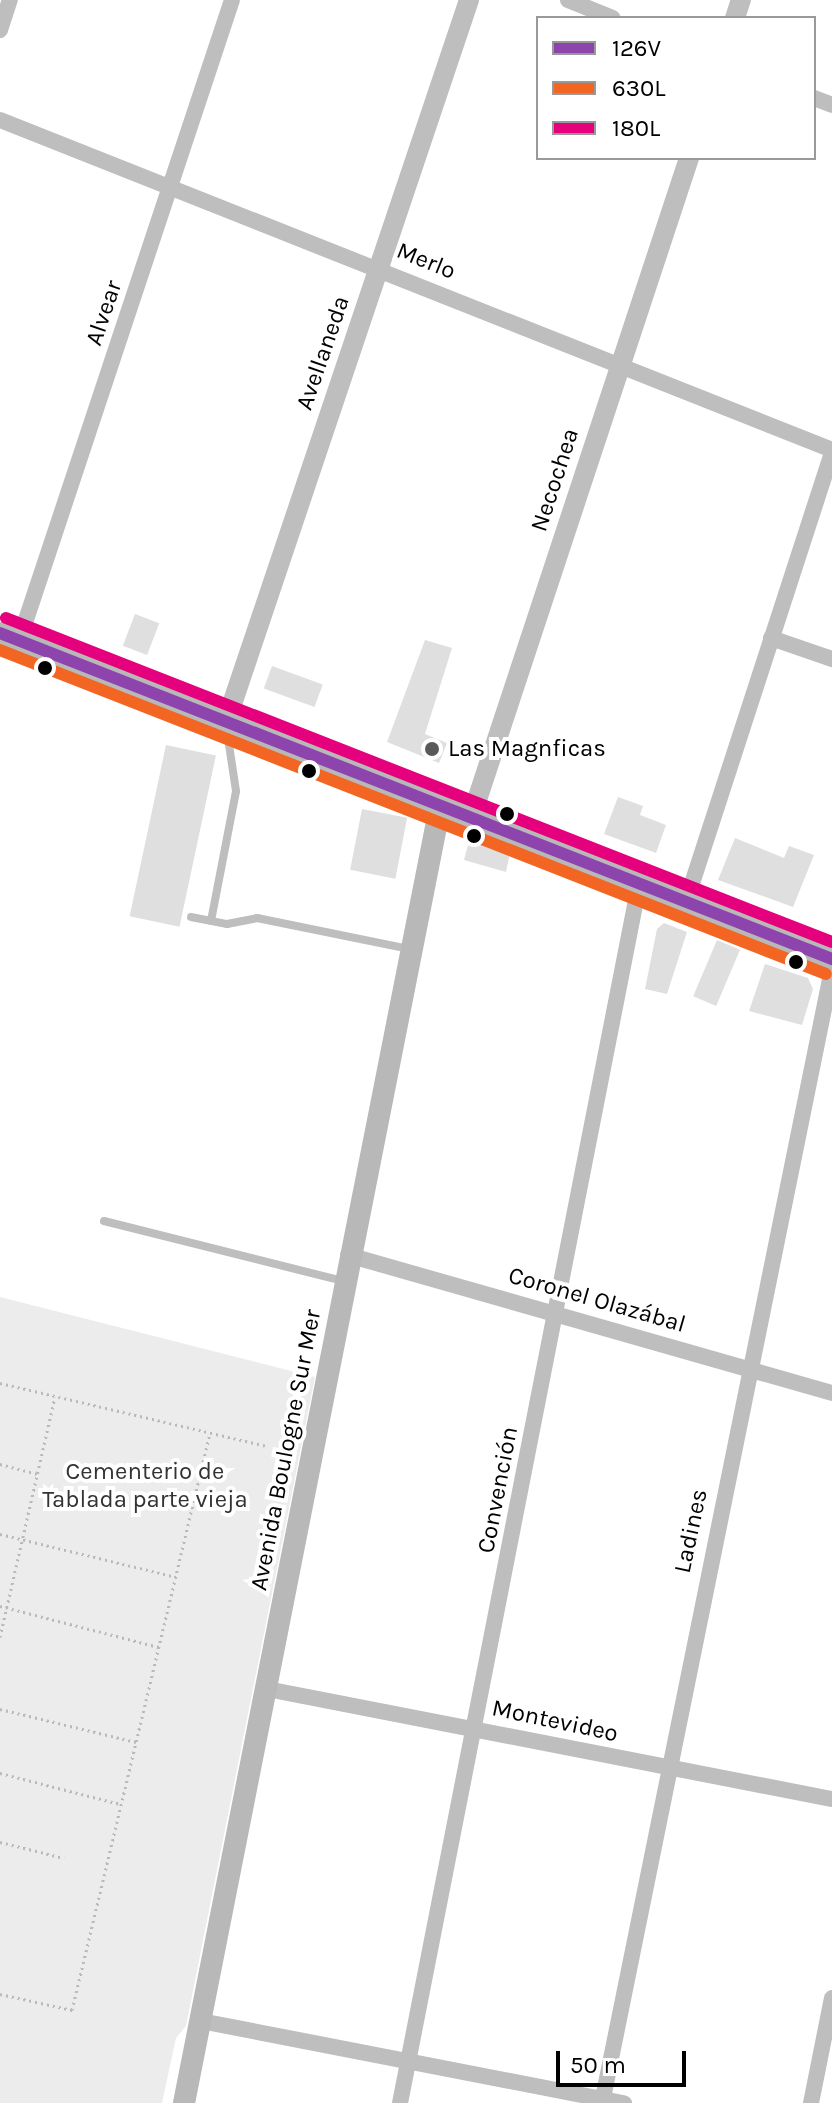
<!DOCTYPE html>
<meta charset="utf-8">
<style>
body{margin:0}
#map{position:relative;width:832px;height:2103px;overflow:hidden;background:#fff;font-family:Karla,sans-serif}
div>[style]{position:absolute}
.green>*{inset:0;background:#ececec}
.building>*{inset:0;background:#dfdfdf;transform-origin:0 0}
.path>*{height:3px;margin-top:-1.5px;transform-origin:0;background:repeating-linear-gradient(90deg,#b9b9b9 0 2px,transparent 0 6px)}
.service>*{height:8px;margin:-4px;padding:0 4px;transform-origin:4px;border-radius:4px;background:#bebebe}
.minor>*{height:16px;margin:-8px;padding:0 8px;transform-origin:8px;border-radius:8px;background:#bebebe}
.tertiary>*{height:20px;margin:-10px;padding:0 10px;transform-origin:10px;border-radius:10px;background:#bebebe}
.secondary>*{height:22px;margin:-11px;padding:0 11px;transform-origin:11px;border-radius:11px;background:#b8b8b8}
.bus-1>*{height:12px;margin:-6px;padding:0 6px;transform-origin:6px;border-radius:6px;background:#8e44ad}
.bus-2>*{height:12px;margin:-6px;padding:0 6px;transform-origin:6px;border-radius:6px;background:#f26522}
.bus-3>*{height:12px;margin:-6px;padding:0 6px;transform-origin:6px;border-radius:6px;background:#e5007d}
.dots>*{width:22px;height:22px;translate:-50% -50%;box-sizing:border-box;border:4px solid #fff;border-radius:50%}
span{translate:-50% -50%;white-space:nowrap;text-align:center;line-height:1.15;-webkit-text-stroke:8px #fff;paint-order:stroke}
.street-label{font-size:24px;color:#000}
.poi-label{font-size:24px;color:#000}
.left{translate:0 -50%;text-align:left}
.park-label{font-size:24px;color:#333}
.legend{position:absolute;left:536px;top:16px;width:280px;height:144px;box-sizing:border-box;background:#fff;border:2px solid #999;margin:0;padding:10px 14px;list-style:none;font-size:24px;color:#000}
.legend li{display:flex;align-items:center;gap:16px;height:40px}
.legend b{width:40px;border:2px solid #999}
.scale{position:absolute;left:556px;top:2051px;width:130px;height:36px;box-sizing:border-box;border:4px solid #000;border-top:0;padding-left:10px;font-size:24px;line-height:28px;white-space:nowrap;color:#000;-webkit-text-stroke:6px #fff;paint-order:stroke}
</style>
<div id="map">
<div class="green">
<div style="clip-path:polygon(0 1297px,315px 1377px,186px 2026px,176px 2038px,162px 2103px,0 2103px)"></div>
</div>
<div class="building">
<div style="left:135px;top:614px;width:26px;height:34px;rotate:21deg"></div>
<div style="clip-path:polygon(425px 640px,452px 648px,425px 734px,447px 743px,439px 763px,387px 742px)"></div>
<div style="left:272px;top:666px;width:54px;height:24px;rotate:20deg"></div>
<div style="left:166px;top:745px;width:51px;height:175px;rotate:12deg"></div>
<div style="clip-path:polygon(618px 797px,643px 806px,640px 815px,666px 825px,656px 853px,604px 834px)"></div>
<div style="left:362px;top:809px;width:46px;height:62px;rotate:11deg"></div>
<div style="clip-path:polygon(480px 836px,511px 848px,506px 872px,464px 860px,468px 845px)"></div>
<div style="clip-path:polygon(735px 838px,784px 858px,789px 846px,814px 855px,793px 907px,718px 880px)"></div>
<div style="clip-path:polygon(664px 923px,687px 932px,667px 994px,645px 989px,657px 929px)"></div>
<div style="left:717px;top:940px;width:25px;height:61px;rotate:23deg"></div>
<div style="clip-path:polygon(765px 964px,808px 978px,813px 989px,802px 1025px,749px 1011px)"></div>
</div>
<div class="path">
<div style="left:0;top:1383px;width:274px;rotate:13.3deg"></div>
<div style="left:0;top:1464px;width:39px;rotate:15deg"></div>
<div style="left:0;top:1534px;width:181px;rotate:13.7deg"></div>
<div style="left:0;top:1606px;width:164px;rotate:14.5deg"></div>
<div style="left:0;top:1637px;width:246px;rotate:-77.1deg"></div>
<div style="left:0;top:1709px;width:140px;rotate:13.6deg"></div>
<div style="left:0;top:1773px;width:124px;rotate:14.5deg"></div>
<div style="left:0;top:1842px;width:66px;rotate:14deg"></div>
<div style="left:0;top:1994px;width:74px;rotate:12.5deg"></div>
<div style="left:72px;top:2010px;width:593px;rotate:-76.55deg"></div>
</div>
<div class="service">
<div style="left:191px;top:917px;width:37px;rotate:11deg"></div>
<div style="left:227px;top:924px;width:31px;rotate:-11deg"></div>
<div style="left:257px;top:918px;width:156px;rotate:11.5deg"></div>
<div style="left:211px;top:921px;width:132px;rotate:-79.1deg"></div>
<div style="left:236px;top:791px;width:67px;rotate:-98.6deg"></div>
<div style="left:104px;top:1221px;width:246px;rotate:14.1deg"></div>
</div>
<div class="minor">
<div style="left:568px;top:0;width:48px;rotate:21.8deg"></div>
<div style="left:0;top:30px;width:32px;rotate:-72deg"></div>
<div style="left:814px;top:98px;width:19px;rotate:21deg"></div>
<div style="left:0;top:120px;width:895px;rotate:21.63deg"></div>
<div style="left:771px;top:638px;width:65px;rotate:19deg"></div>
<div style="left:19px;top:641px;width:675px;rotate:-71.62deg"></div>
<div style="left:686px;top:902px;width:473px;rotate:-72deg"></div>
<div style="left:348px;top:1255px;width:503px;rotate:15.91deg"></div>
<div style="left:267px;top:1689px;width:576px;rotate:11.02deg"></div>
<div style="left:201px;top:2021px;width:431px;rotate:11deg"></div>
<div style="left:400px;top:2103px;width:1241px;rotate:-78.9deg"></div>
<div style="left:602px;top:2103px;width:1157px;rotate:-78.53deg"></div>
<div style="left:811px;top:2103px;width:107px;rotate:-78.7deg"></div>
</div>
<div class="tertiary">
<div style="left:735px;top:18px;width:19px;rotate:-72deg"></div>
<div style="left:226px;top:722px;width:762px;rotate:-71.4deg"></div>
<div style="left:471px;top:818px;width:695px;rotate:-71.72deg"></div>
</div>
<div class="secondary">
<div style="left:0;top:633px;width:894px;rotate:21.4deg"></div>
<div style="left:184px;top:2103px;width:1321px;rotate:-78.83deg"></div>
</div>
<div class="bus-1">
<div style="left:0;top:633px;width:894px;rotate:21.4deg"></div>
</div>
<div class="bus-2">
<div style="left:0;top:650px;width:887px;rotate:21.42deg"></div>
</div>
<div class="bus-3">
<div style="left:6px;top:618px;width:887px;rotate:21.42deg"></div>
</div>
<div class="dots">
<div style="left:45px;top:668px;background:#000"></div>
<div style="left:432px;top:749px;background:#595959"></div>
<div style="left:309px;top:771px;background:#000"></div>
<div style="left:507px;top:814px;background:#000"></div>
<div style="left:474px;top:836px;background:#000"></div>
<div style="left:796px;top:962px;background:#000"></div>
</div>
<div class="street-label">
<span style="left:426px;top:261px;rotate:22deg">Merlo</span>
<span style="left:104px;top:313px;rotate:-71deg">Alvear</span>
<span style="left:323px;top:353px;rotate:-71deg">Avellaneda</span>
<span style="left:555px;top:480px;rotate:-72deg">Necochea</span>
<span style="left:597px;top:1300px;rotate:16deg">Coronel Olazábal</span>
<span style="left:286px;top:1450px;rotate:-79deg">Avenida Boulogne Sur Mer</span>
<span style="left:498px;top:1490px;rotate:-79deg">Convención</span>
<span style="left:691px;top:1531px;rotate:-78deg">Ladines</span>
<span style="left:555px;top:1721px;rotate:12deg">Montevideo</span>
</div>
<div class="poi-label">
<span class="left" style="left:448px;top:749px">Las Magnficas</span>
</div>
<div class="park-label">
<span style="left:145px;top:1486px">Cementerio de<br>Tablada parte vieja</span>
</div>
<ul class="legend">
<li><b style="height:10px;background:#8e44ad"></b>126V</li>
<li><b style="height:10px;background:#f26522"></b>630L</li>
<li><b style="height:10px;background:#e5007d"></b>180L</li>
</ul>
<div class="scale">50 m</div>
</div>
